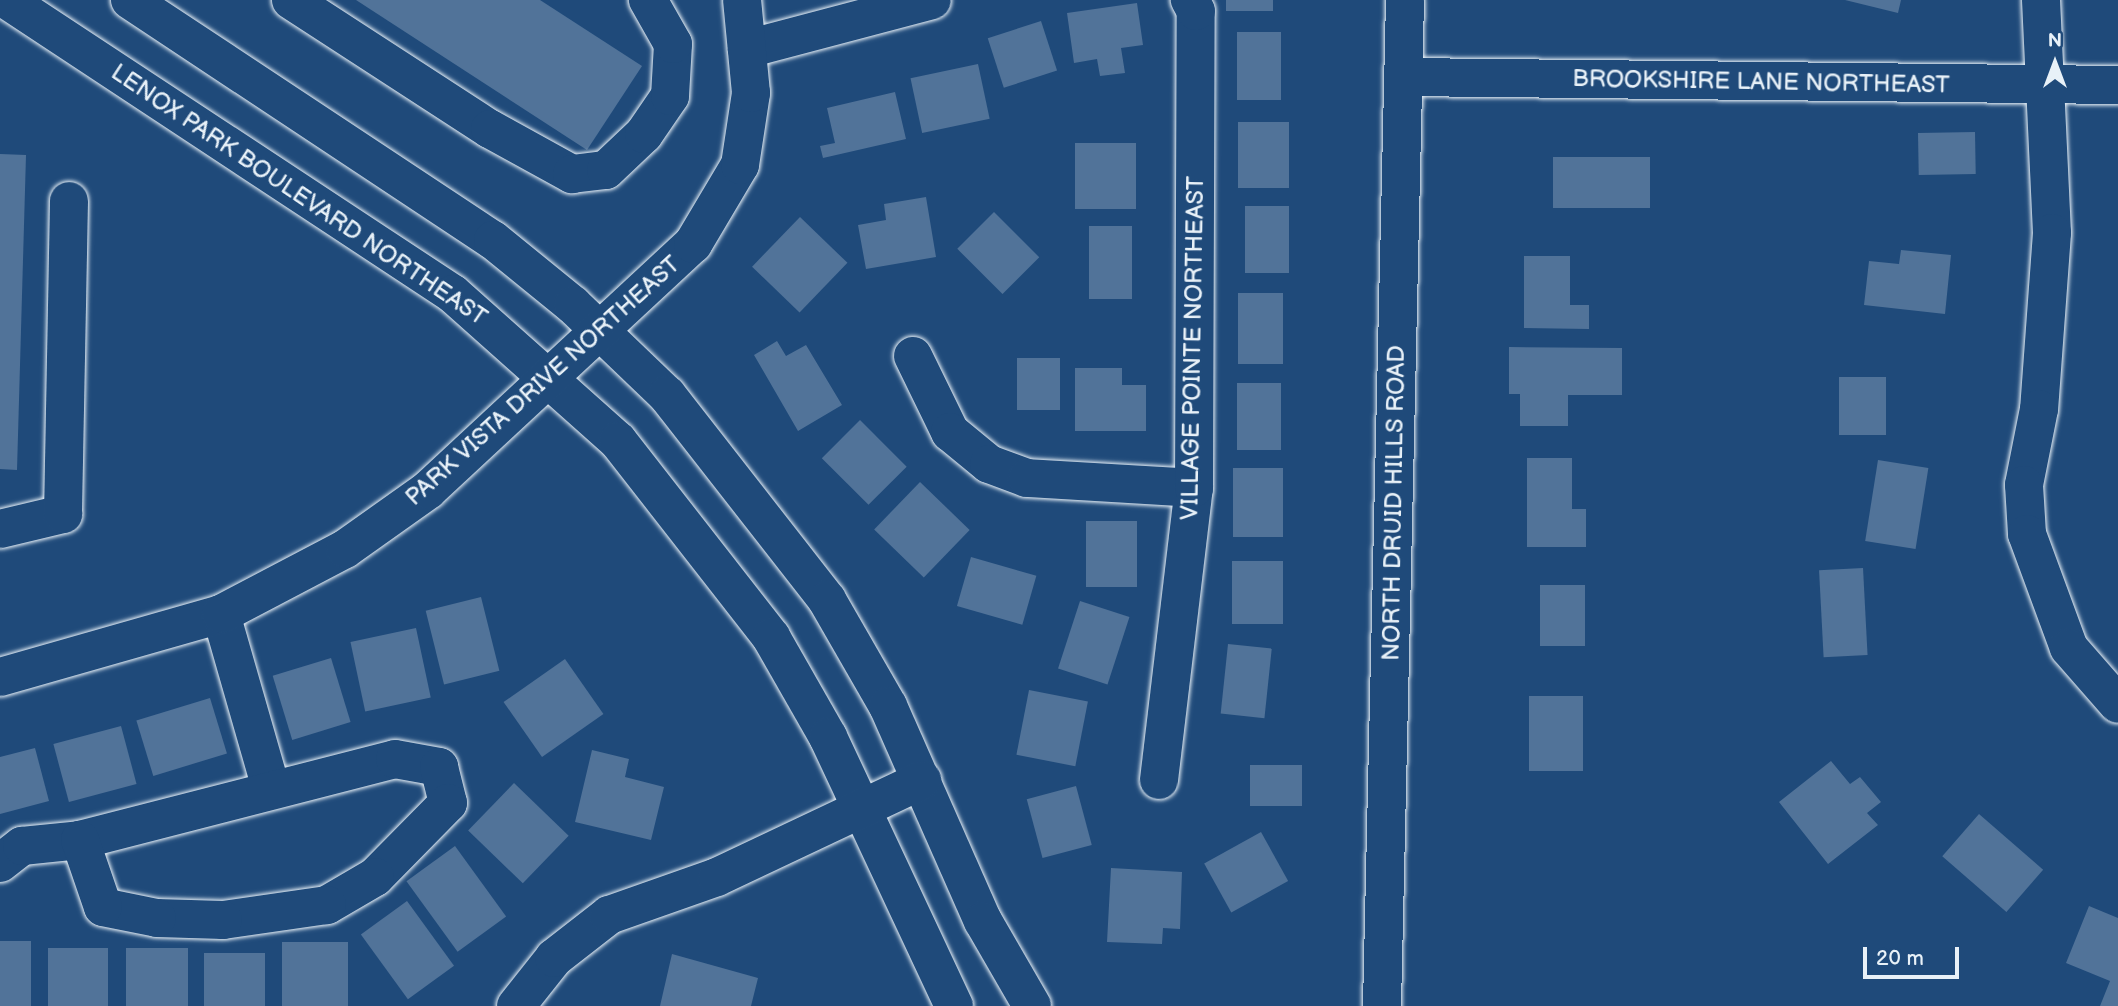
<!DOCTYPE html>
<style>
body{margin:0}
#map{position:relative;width:2118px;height:1006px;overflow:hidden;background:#1f4a7a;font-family:"Balsamiq Sans",sans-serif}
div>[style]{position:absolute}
.building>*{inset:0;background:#517399;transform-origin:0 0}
.roads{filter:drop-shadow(0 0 2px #e8f1f8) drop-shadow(0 0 2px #e8f1f8)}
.minor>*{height:38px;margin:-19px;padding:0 19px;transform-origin:19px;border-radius:19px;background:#1f4a7a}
.major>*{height:38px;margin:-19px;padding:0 19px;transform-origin:19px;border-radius:19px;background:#1f4a7a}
span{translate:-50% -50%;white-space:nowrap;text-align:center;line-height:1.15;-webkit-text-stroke:5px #1f4a7a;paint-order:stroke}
.street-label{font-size:24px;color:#e8f1f8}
.north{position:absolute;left:2020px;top:28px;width:70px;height:70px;-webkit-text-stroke:5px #1f4a7a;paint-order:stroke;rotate:0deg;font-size:19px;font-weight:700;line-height:28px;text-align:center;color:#e8f1f8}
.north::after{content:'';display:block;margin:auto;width:24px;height:32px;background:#e8f1f8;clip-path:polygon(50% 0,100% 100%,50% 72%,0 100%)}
.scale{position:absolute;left:1863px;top:947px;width:96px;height:32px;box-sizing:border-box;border:4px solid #e8f1f8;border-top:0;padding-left:9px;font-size:21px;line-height:24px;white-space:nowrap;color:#e8f1f8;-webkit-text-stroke:5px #1f4a7a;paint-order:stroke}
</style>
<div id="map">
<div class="building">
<div style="clip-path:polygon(356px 0,540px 0,642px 66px,587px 150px)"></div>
<div style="left:1226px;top:0;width:47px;height:11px"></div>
<div style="clip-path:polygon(1845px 0,1901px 0,1898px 13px)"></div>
<div style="clip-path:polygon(1137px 3px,1143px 45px,1121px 48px,1125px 73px,1100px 76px,1097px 59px,1074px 63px,1067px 13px)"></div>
<div style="left:1041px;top:21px;width:52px;height:56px;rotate:72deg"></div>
<div style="left:1237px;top:32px;width:44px;height:68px"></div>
<div style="left:978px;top:64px;width:56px;height:69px;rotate:78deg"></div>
<div style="clip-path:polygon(895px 92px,906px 139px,823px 158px,820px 146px,835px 143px,827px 108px)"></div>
<div style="left:1238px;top:122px;width:51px;height:66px"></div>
<div style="left:1975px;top:132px;width:42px;height:57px;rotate:89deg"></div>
<div style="left:1075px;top:143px;width:61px;height:66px"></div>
<div style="clip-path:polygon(0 154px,26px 155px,17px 470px,0 469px)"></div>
<div style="left:1553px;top:157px;width:97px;height:51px"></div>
<div style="clip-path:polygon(926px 197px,936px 257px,866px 269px,858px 225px,886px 220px,884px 204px)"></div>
<div style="left:1245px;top:206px;width:44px;height:67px"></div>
<div style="left:994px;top:212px;width:64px;height:52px;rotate:45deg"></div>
<div style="left:800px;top:217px;width:66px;height:69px;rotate:44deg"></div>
<div style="left:1089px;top:226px;width:43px;height:73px"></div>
<div style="clip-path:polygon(1901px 250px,1951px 255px,1945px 314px,1864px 305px,1869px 261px,1899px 264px)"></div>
<div style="clip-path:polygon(1524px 256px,1570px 256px,1570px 305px,1589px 305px,1589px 329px,1524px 328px)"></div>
<div style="left:1238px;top:293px;width:45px;height:71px"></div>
<div style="clip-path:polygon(777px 341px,786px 356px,806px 345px,842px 405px,798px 431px,754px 355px)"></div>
<div style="clip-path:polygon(1509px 347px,1622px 348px,1622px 395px,1568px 395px,1568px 426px,1520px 426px,1520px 394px,1509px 394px)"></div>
<div style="left:1017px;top:358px;width:43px;height:52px"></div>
<div style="clip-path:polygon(1075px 368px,1122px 368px,1122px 385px,1146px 385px,1146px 431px,1075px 431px)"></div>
<div style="left:1839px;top:377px;width:47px;height:58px"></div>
<div style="left:1237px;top:383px;width:44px;height:67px"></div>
<div style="left:860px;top:420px;width:66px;height:54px;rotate:45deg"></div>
<div style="clip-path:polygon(1527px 458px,1572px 458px,1572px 509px,1586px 509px,1586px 547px,1527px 547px)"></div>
<div style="left:1878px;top:460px;width:51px;height:82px;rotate:9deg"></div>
<div style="left:1233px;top:468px;width:50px;height:69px"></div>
<div style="left:920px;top:482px;width:69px;height:66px;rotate:44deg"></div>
<div style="left:1086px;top:521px;width:51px;height:66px"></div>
<div style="left:971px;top:557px;width:68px;height:51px;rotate:16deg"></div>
<div style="left:1232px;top:561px;width:51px;height:63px"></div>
<div style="left:1863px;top:568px;width:87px;height:44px;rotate:87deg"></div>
<div style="left:1540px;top:585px;width:45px;height:61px"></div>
<div style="left:481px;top:597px;width:76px;height:57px;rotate:76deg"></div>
<div style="left:1080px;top:601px;width:52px;height:71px;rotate:18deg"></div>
<div style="left:416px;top:628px;width:71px;height:67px;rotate:78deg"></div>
<div style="left:1228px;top:644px;width:44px;height:70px;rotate:6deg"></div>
<div style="left:331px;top:658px;width:67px;height:61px;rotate:73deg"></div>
<div style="left:565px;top:659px;width:67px;height:75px;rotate:55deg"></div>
<div style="left:1029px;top:690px;width:60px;height:66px;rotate:11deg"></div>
<div style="left:1529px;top:696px;width:54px;height:75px"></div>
<div style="left:210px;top:698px;width:58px;height:77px;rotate:73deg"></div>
<div style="left:121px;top:726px;width:60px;height:70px;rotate:75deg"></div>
<div style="clip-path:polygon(35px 748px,49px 801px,0 814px,0 757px)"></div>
<div style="clip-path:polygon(592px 750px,629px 759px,625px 777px,664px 787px,651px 840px,575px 822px)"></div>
<div style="clip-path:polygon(1831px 761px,1850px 784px,1860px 777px,1881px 802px,1867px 813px,1878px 825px,1828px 864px,1779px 802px)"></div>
<div style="left:1250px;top:765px;width:52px;height:41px"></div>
<div style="left:514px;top:783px;width:76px;height:66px;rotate:44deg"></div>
<div style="left:1076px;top:786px;width:61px;height:51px;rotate:75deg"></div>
<div style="left:1979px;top:814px;width:85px;height:56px;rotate:41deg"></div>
<div style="left:1261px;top:832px;width:56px;height:65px;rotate:61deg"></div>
<div style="left:455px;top:846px;width:87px;height:60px;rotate:54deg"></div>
<div style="clip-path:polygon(1111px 868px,1182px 872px,1180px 929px,1163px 928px,1162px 944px,1107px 942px)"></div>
<div style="left:407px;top:901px;width:80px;height:57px;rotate:54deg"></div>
<div style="clip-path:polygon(2089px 906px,2118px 918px,2118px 1006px,2100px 1006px,2110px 981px,2066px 963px)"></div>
<div style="left:0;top:941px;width:31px;height:65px"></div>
<div style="left:282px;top:942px;width:66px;height:64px"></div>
<div style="left:48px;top:948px;width:60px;height:58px"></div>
<div style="left:126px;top:948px;width:62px;height:58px"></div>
<div style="left:204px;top:953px;width:61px;height:53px"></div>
<div style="clip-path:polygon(672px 954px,758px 978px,751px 1006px,660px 1006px)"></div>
</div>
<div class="roads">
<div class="minor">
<div style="left:7px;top:0;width:534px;rotate:33.39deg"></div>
<div style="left:453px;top:294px;width:221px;rotate:41.7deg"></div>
<div style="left:618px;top:441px;width:249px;rotate:52deg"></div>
<div style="left:771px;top:637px;width:115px;rotate:60.3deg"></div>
<div style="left:828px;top:737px;width:297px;rotate:64.9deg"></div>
<div style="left:130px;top:0;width:435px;rotate:33.5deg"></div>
<div style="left:493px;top:240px;width:103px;rotate:39.1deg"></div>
<div style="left:573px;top:305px;width:130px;rotate:43.8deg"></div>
<div style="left:667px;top:395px;width:260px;rotate:52deg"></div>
<div style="left:827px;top:600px;width:122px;rotate:60.1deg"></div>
<div style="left:888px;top:706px;width:235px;rotate:66.2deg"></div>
<div style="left:983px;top:921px;width:98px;rotate:60deg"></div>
<div style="left:291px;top:0;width:237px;rotate:33deg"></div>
<div style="left:490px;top:129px;width:94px;rotate:28.8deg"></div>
<div style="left:572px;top:174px;width:34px;rotate:-7deg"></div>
<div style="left:606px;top:170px;width:52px;rotate:-43.5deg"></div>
<div style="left:644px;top:134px;width:46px;rotate:-55.6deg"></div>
<div style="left:670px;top:96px;width:52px;rotate:-86.7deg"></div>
<div style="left:673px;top:44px;width:51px;rotate:-119.6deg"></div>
<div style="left:2041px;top:0;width:233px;rotate:87.3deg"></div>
<div style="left:2052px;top:233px;width:176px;rotate:94.2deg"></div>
<div style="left:2039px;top:409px;width:77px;rotate:101.2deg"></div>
<div style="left:2024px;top:485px;width:49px;rotate:86.5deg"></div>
<div style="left:2027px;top:534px;width:121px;rotate:69.8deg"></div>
<div style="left:2069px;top:648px;width:74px;rotate:48.8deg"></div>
<div style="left:747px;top:49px;width:191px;rotate:-14.8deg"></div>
<div style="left:1404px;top:77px;width:714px;rotate:0.64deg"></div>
<div style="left:913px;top:356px;width:85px;rotate:64deg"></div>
<div style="left:950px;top:432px;width:50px;rotate:39.4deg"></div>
<div style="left:989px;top:464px;width:40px;rotate:20.2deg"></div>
<div style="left:1027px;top:478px;width:167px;rotate:3.4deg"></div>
<div style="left:0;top:529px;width:65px;rotate:-13.4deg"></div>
<div style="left:63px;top:514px;width:313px;rotate:-88.9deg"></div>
<div style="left:221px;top:614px;width:181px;rotate:74deg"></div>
<div style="left:0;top:677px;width:230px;rotate:-15.9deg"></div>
<div style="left:221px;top:614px;width:140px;rotate:-27.7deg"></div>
<div style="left:345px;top:549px;width:102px;rotate:-35.4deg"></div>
<div style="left:428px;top:490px;width:362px;rotate:-42.9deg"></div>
<div style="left:693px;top:244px;width:92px;rotate:-59.3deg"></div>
<div style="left:740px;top:165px;width:73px;rotate:-81.3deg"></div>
<div style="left:751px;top:93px;width:93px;rotate:-95.5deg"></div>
<div style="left:1159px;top:780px;width:294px;rotate:-83.2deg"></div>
<div style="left:1194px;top:488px;width:477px;rotate:-89.8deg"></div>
<div style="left:1196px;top:11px;width:13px;rotate:-119deg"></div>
<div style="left:0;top:863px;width:28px;rotate:-38deg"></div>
<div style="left:22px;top:846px;width:58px;rotate:-5.9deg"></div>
<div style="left:80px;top:840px;width:325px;rotate:-14.4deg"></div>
<div style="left:395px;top:759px;width:45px;rotate:10.3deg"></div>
<div style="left:439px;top:767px;width:37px;rotate:76deg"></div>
<div style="left:448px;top:803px;width:104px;rotate:134.6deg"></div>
<div style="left:375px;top:877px;width:56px;rotate:149.7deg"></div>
<div style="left:327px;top:905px;width:105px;rotate:171.8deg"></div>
<div style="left:223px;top:920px;width:66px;rotate:-178.3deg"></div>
<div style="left:157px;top:918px;width:55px;rotate:-168.5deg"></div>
<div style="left:103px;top:907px;width:71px;rotate:-108.9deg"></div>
<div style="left:516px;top:1006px;width:61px;rotate:-51.6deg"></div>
<div style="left:554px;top:958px;width:70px;rotate:-38deg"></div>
<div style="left:609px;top:915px;width:114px;rotate:-19.4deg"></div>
<div style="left:717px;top:877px;width:227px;rotate:-25.3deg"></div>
</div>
<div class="major">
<div style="left:1382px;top:1006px;width:1006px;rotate:-88.69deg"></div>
</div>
</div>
<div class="street-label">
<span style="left:1761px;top:82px;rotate:1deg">BROOKSHIRE LANE NORTHEAST</span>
<span style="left:299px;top:195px;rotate:34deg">LENOX PARK BOULEVARD NORTHEAST</span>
<span style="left:1193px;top:348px;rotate:-89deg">VILLAGE POINTE NORTHEAST</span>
<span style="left:543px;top:381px;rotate:-42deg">PARK VISTA DRIVE NORTHEAST</span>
<span style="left:1394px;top:503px;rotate:-89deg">NORTH DRUID HILLS ROAD</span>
</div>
<div class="north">N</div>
<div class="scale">20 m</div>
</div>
